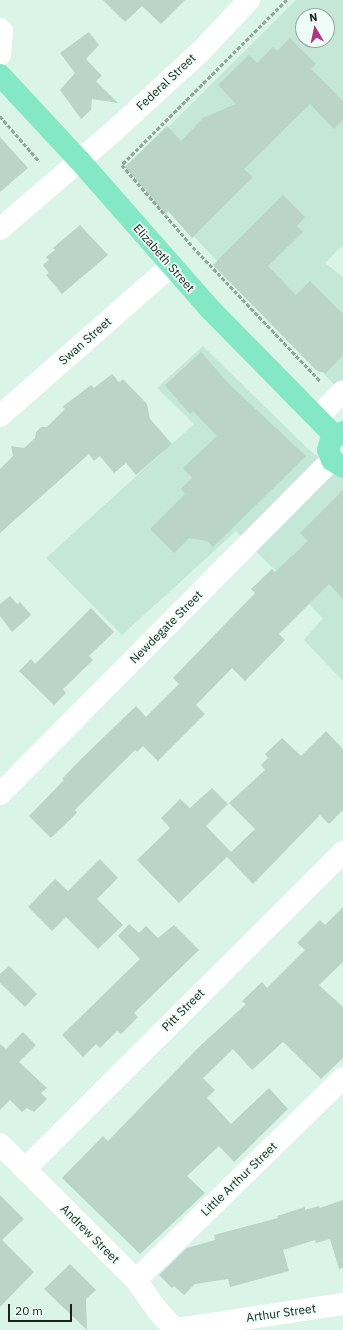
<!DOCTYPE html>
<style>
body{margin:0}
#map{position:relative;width:343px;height:1330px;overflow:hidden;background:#daf4e7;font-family:"IBM Plex Sans",sans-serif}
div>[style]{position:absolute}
.built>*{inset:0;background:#c5e7d7}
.building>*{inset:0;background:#bad4c7}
.path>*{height:2.5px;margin-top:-1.25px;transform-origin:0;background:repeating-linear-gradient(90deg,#91a59b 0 4px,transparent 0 6px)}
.minor>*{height:22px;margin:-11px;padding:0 11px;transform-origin:11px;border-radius:11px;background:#fff}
.major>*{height:22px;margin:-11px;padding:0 11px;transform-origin:11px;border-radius:11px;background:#84e7c5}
span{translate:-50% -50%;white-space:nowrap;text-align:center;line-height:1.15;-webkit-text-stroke:3.5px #eefef6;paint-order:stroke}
.street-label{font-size:12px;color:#19221d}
.north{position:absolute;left:295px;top:8px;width:40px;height:40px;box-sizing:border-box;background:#eefef6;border:1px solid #99a69f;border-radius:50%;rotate:351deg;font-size:11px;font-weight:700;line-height:16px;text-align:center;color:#19221d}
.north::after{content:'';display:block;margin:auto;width:14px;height:18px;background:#b03587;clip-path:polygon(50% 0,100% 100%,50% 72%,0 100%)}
.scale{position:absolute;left:8px;top:1304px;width:64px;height:18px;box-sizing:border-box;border:2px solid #19221d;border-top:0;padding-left:5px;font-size:12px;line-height:14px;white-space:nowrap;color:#19221d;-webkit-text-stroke:3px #eefef6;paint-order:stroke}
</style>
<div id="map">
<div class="built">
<div style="clip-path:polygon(evenodd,296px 0,343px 0,343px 245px,325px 263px,343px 277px,343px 394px,128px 167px,296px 0,303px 16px,327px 16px,327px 40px,303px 40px,303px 16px)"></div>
<div style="clip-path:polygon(203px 346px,305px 446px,343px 478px,343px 681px,304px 640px,323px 618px,236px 531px,122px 635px,46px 558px,194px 424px,157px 388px)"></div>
</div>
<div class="building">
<div style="clip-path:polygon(103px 0,185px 0,161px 24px,142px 6px,125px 22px)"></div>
<div style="clip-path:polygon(89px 32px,99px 45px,86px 59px,102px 76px,96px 81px,118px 103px,92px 99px,91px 110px,81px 119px,60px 90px,75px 73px,60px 53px)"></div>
<div style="clip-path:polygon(290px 38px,316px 64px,311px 69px,343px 101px,343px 120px,334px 129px,310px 104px,244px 169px,253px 177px,192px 238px,168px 211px,166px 214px,125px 167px,167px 126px,181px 141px,203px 118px,236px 104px,218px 85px,249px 55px,257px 63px,273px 47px,277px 51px)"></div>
<div style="clip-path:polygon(0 137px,28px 168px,0 192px)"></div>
<div style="clip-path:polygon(283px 195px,305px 217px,297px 226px,303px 232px,268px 266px,296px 295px,310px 281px,343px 314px,343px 355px,326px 373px,317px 371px,213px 265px)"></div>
<div style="clip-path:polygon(80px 225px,108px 255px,62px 294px,46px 275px,49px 273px,43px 265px,49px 260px,46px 257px,55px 250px,53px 248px)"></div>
<div style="clip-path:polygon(201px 352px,229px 384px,306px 456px,213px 547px,207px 541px,189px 538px,174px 553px,150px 529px,185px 494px,181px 489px,192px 478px,183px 468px,217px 436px,193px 411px,190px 414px,165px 385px)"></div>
<div style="clip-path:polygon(112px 374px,119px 382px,123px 379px,147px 404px,150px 419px,172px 444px,136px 475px,126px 463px,114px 473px,100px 456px,94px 461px,89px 454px,0 533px,0 469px,13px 456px,11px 446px,24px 448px,35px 438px,36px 432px,41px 427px,47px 427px,65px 409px,62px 407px,91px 385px,94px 388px)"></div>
<div style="clip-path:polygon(343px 490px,343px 599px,329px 584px,279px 634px,285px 640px,245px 681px,232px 668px,196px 705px,205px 714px,158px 761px,143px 746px,137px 752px,135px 750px,75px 810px,77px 813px,51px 838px,29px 816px,64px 780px,62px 779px,81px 759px,136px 706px,146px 717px,179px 684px,173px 678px,255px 593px,251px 589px,272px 569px,275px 572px,308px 541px,300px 533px)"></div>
<div style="clip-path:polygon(10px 596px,17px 604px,20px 602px,31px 615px,12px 632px,0 616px,0 604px)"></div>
<div style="clip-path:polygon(91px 608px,114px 632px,89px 656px,93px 660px,63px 689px,66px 693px,54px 705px,19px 671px,31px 659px,35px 664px)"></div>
<div style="clip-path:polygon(326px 731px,343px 749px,343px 810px,329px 824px,320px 815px,253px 884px,227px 857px,179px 903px,137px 860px,170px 828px,161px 818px,180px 799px,190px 808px,212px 788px,228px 804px,206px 826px,231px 852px,255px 829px,229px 803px,265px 770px,261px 765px,268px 758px,265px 754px,282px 738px,301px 756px)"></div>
<div style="clip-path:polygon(100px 859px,118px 878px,97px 899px,123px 925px,98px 949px,66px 917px,52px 931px,28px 907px,55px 879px,68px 891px)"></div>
<div style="clip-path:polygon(343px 907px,343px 962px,319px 985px,343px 1007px,343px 1058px,321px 1079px,283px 1042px,252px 1070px,233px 1049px,203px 1078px,215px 1090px,207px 1098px,231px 1124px,269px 1088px,288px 1109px,234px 1162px,219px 1146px,187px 1176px,205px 1193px,140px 1254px,62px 1178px,103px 1136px,108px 1141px,199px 1047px,246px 1004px,242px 1001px,262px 982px,267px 988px,305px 950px,297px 943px,320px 920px,325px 925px)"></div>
<div style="clip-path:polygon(129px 924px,139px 933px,146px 926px,158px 938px,174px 925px,199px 950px,134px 1013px,138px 1017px,121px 1034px,117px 1031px,100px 1048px,96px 1044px,83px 1057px,62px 1035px,140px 959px,118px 936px)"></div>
<div style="clip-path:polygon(9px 966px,37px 994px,25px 1007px,0 983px,0 974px)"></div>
<div style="clip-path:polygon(23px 1032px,36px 1045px,19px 1062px,47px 1088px,41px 1093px,47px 1099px,34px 1112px,27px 1108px,22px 1112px,10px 1100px,0 1110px,0 1044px,6px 1049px)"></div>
<div style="clip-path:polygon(0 1195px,24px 1219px,2px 1240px,34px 1272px,0 1307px)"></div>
<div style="clip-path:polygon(343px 1200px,343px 1268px,339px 1269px,330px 1239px,316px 1243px,315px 1240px,283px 1250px,289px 1271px,230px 1287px,228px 1279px,195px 1284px,184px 1295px,174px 1286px,172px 1288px,159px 1275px,187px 1248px,215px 1240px,214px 1235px,278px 1218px,277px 1216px,305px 1207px,305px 1210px,319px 1206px,320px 1208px)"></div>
<div style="clip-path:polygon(70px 1264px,96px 1290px,86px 1299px,87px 1330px,44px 1289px)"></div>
</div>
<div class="path">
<div style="left:287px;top:0;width:233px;rotate:135deg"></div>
<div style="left:122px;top:165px;width:108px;rotate:49.1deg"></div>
<div style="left:193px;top:247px;width:186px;rotate:46.5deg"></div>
<div style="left:0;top:116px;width:60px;rotate:49.1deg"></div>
</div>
<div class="minor">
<div style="left:0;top:29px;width:3px;rotate:45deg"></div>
<div style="left:2px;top:31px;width:24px;rotate:95deg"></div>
<div style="left:0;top:229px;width:152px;rotate:-40.7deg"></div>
<div style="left:115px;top:130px;width:117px;rotate:-42.6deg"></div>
<div style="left:201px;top:51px;width:70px;rotate:-46.7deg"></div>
<div style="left:0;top:416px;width:227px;rotate:-41.3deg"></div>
<div style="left:317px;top:418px;width:37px;rotate:-46deg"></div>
<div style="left:0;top:794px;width:471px;rotate:-45.2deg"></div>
<div style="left:0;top:1144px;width:192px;rotate:45deg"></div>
<div style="left:136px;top:1280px;width:37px;rotate:55deg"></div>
<div style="left:157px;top:1310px;width:26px;rotate:47deg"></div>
<div style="left:25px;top:1169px;width:449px;rotate:-44.9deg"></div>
<div style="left:136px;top:1280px;width:289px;rotate:-44.3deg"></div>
<div style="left:171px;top:1330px;width:174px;rotate:-8.6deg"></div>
</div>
<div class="major">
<div style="left:0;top:75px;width:117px;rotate:47.1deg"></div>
<div style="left:80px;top:161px;width:196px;rotate:48.7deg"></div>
<div style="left:209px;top:308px;width:180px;rotate:45.5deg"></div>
<div style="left:343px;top:432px;width:14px;rotate:146deg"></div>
<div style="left:331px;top:440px;width:10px;rotate:107deg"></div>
<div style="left:328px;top:450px;width:11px;rotate:68deg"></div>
<div style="left:332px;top:460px;width:13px;rotate:32deg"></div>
</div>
<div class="street-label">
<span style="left:166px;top:82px;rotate:-43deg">Federal Street</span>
<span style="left:164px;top:258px;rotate:49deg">Elizabeth Street</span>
<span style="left:85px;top:341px;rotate:-41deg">Swan Street</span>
<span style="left:166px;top:627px;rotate:-45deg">Newdegate Street</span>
<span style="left:183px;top:1010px;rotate:-45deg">Pitt Street</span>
<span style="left:239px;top:1179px;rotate:-44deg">Little Arthur Street</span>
<span style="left:90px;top:1234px;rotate:45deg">Andrew Street</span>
<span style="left:281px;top:1313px;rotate:-8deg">Arthur Street</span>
</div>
<div class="north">N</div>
<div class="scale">20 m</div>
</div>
